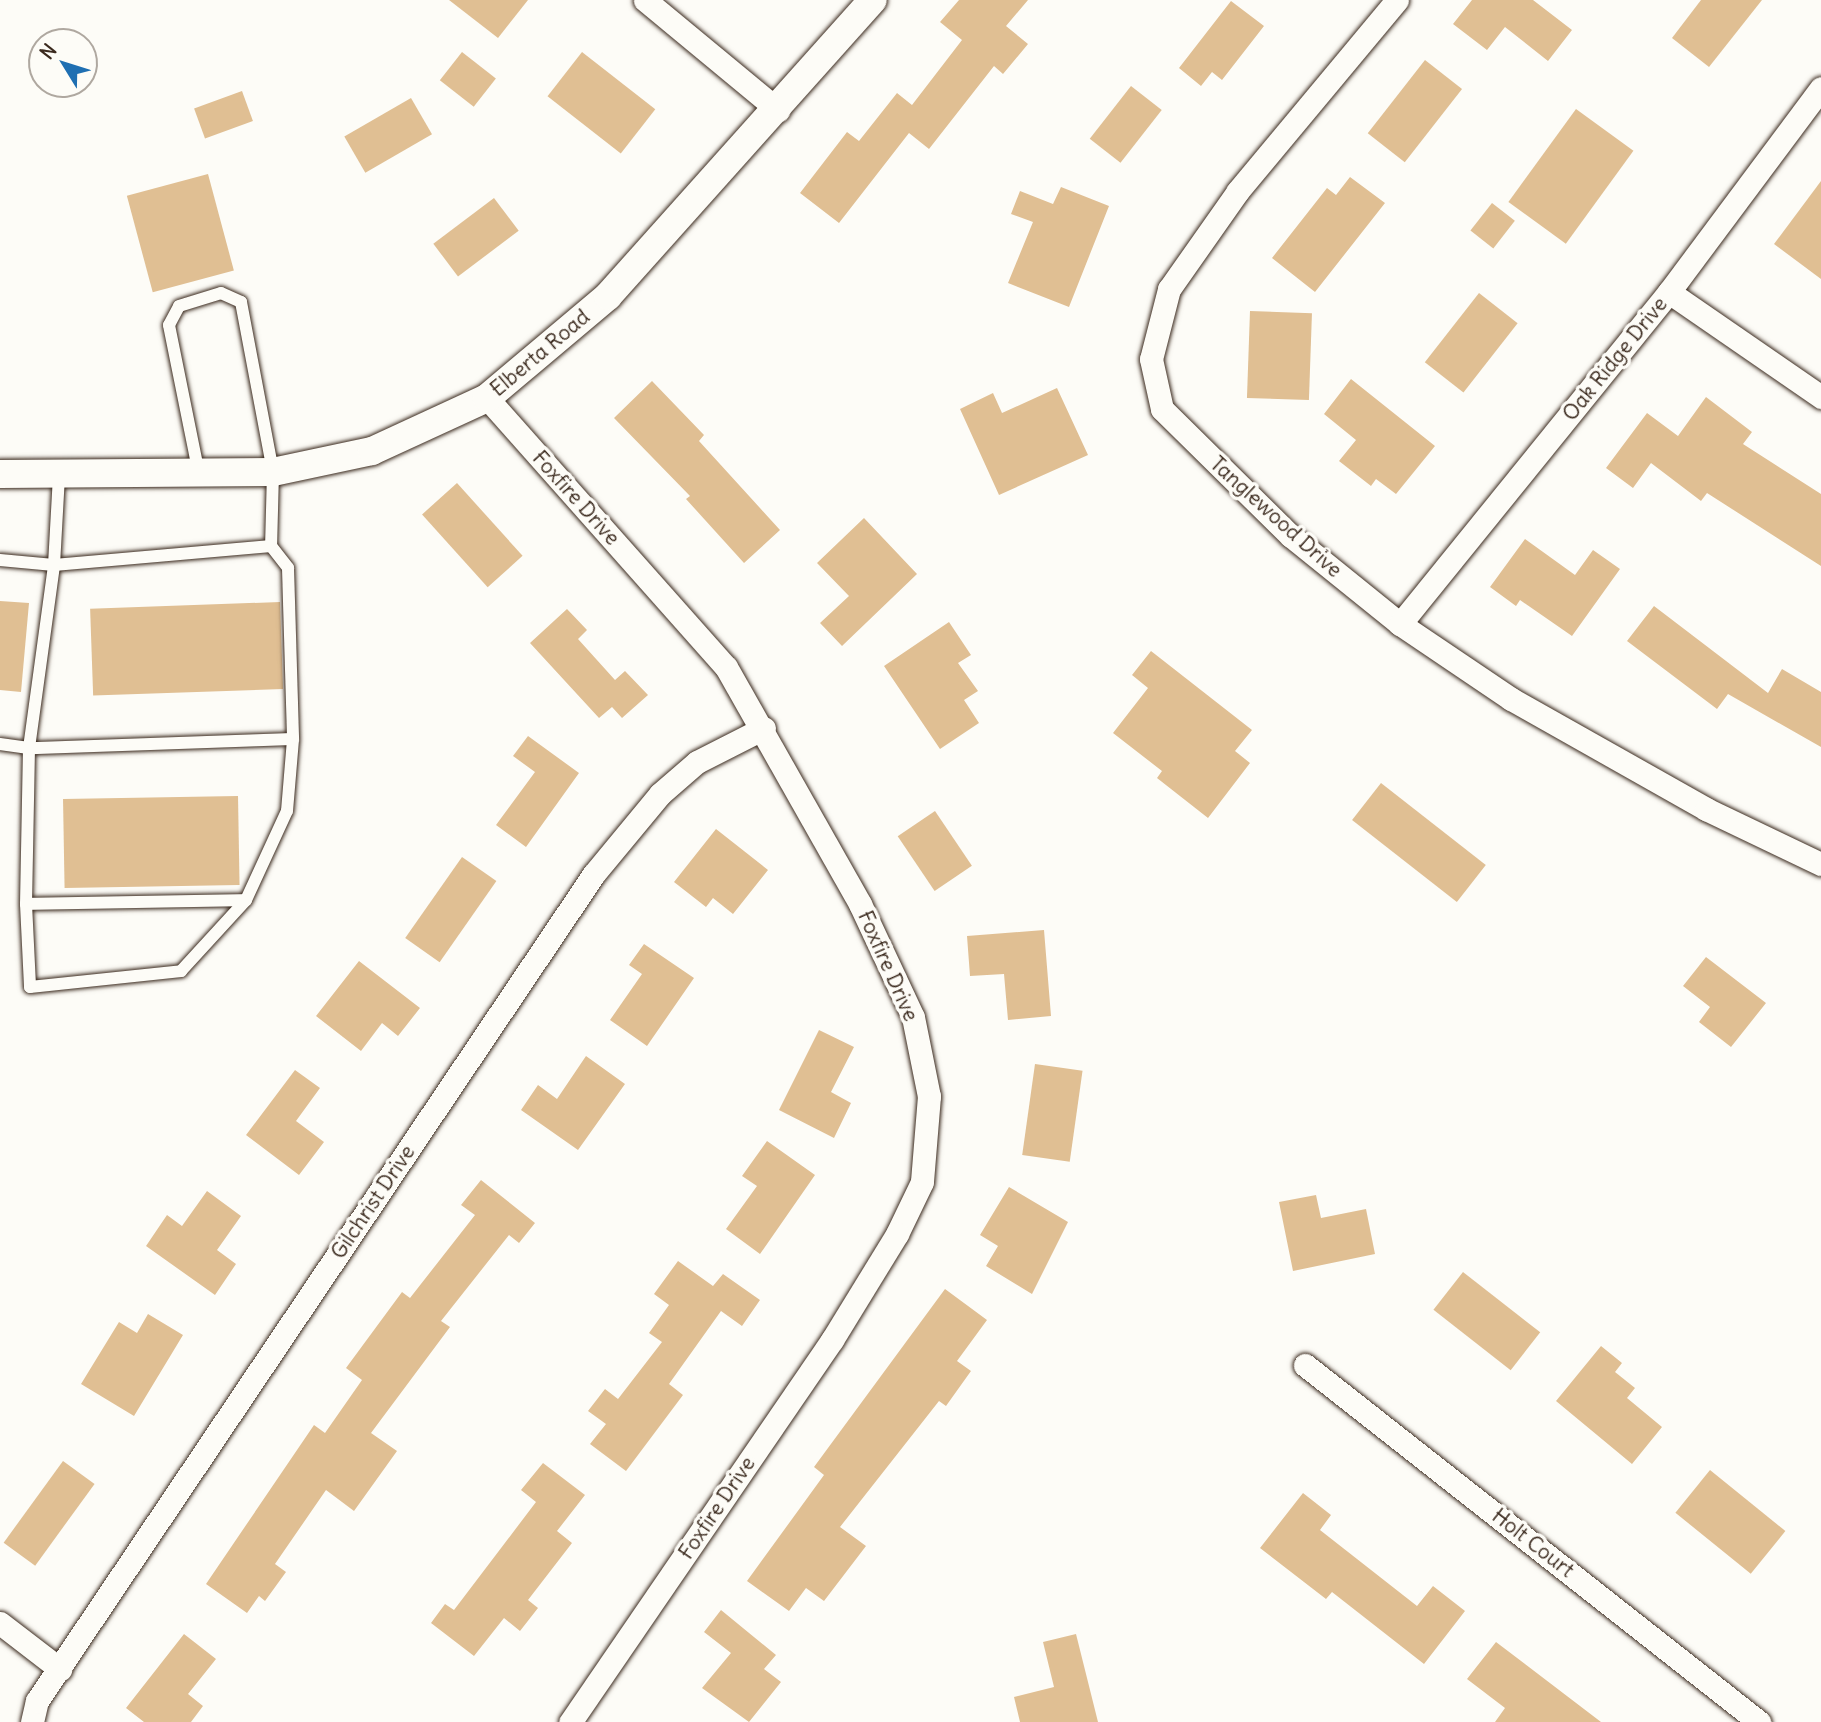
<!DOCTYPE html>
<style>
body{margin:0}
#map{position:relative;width:1821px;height:1722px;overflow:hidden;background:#fdfcf7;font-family:Delius,sans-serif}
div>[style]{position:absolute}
.building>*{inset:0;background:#e0bf93;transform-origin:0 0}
.roads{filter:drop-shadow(0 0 2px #3b2a1e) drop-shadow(0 0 2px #3b2a1e)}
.service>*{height:12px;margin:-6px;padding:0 6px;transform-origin:6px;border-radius:6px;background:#fdfcf7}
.minor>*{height:23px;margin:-11.5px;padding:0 11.5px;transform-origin:11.5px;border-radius:11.5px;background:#fdfcf7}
.tertiary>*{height:28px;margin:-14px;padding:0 14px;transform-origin:14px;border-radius:14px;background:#fdfcf7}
span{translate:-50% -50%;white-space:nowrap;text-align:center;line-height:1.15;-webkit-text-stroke:7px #fdfcf7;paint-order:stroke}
.street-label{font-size:21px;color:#3b2a1e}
.north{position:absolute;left:28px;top:28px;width:70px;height:70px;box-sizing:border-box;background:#fdfcf7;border:2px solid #afa8a0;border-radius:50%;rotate:308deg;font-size:19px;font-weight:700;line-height:28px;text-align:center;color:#3b2a1e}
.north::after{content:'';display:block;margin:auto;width:24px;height:32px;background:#1f6fb2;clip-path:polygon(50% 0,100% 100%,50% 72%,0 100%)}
</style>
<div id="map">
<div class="building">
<div style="clip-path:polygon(449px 0,528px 0,498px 38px)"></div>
<div style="clip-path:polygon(959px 0,1028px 0,1006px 26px,1028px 44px,1003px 74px,994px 66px,929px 149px,909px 133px,839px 223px,800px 193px,847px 132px,859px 141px,897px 93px,912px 105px,962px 40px,940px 22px)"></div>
<div style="clip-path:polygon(1472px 0,1533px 0,1572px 30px,1548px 61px,1505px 27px,1487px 50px,1453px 24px)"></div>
<div style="clip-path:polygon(1701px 0,1762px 0,1709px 67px,1672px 38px)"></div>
<div style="clip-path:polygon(1231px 1px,1264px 26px,1222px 80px,1212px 72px,1201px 86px,1179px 68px)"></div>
<div style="left:462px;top:52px;width:43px;height:36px;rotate:38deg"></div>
<div style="left:582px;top:52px;width:93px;height:56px;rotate:38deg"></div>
<div style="left:1425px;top:60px;width:47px;height:93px;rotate:38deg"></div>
<div style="left:1131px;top:86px;width:39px;height:67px;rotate:38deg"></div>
<div style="left:242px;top:91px;width:32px;height:51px;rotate:70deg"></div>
<div style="left:411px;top:98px;width:42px;height:77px;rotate:60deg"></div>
<div style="left:1576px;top:109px;width:71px;height:115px;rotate:36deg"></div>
<div style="left:208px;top:174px;width:100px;height:84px;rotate:75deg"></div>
<div style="clip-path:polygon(1350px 177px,1385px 203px,1315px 292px,1272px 258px,1327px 188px,1336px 195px)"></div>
<div style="clip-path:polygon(1821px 181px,1821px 279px,1774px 244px)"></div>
<div style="clip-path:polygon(1061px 187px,1109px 206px,1069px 307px,1008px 283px,1033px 222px,1011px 214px,1020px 191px,1053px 204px)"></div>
<div style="left:494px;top:198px;width:41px;height:76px;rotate:53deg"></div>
<div style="left:1492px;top:203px;width:29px;height:35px;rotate:38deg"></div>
<div style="left:1479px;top:293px;width:49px;height:88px;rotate:38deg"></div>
<div style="left:1250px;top:311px;width:62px;height:87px;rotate:2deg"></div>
<div style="clip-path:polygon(1351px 379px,1435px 446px,1396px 494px,1376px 479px,1371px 486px,1339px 461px,1356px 440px,1324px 414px)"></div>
<div style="clip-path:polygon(652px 381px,704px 435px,699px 441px,780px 530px,744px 563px,686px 499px,690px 496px,614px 418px)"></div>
<div style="clip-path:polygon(1057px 388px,1088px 455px,999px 495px,960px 409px,993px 393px,1002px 413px)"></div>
<div style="clip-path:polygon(1706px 397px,1752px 432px,1743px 444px,1821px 494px,1821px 566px,1707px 493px,1701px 501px,1651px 463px,1633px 488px,1606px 468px,1647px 413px,1678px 436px)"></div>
<div style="left:457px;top:483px;width:98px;height:47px;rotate:48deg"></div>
<div style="clip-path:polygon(864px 518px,917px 574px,842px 646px,820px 623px,849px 596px,817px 563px)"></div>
<div style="clip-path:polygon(1525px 539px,1575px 575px,1593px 550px,1620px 569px,1572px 636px,1520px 600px,1516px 606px,1490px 587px)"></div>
<div style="clip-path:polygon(0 601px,29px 603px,21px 692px,0 690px)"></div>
<div style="left:280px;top:602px;width:87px;height:190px;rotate:88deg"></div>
<div style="clip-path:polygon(1654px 606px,1768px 693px,1782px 669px,1821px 692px,1821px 747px,1728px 694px,1717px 709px,1627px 641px)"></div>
<div style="clip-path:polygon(567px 609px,587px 630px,578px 639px,615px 680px,625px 671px,648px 695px,622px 718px,612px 707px,599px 718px,530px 643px)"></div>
<div style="clip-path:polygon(949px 622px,971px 655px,958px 663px,978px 691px,964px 700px,979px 723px,940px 749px,884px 666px)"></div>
<div style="clip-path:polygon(1151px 651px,1252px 730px,1235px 751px,1250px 763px,1208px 818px,1157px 778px,1162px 771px,1113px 733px,1148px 688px,1132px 675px)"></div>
<div style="clip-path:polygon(528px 736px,579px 773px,526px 847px,496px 825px,535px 772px,513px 756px)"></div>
<div style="left:1381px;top:783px;width:133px;height:47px;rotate:38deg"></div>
<div style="left:238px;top:796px;width:89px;height:175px;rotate:89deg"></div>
<div style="left:935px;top:811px;width:66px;height:45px;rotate:56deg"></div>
<div style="clip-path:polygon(716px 829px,768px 870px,733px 914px,713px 898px,706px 907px,674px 882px)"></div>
<div style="left:462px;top:857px;width:42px;height:99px;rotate:35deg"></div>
<div style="clip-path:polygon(1044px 930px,1051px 1016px,1008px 1020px,1004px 974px,970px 976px,967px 936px)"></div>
<div style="clip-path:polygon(644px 944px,694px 978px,647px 1046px,610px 1020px,642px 974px,629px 965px)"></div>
<div style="clip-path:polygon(1706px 957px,1766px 1003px,1731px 1047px,1699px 1022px,1710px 1007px,1683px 986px)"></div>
<div style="clip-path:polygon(359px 961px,420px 1008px,398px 1036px,382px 1023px,361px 1051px,316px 1016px)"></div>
<div style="clip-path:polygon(819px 1030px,854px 1047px,831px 1092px,851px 1103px,834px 1138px,779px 1110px)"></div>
<div style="clip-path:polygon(586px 1056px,625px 1084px,578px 1150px,521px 1110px,538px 1085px,557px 1099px)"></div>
<div style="left:1035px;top:1064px;width:48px;height:92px;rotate:8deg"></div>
<div style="clip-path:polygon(295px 1070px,320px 1088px,296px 1121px,324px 1142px,299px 1175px,246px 1135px)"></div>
<div style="clip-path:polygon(767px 1141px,815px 1175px,760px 1254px,726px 1229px,757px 1186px,742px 1176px)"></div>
<div style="clip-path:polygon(481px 1180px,535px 1223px,519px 1243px,509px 1235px,441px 1321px,450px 1327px,371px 1433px,397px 1451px,354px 1511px,326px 1490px,275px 1564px,286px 1572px,265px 1601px,259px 1596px,247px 1613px,206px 1584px,314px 1425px,325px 1433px,362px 1380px,346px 1368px,402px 1292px,410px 1298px,475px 1215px,461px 1205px)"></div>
<div style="clip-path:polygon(1009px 1187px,1068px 1222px,1032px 1294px,986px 1266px,998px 1246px,980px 1235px)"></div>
<div style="clip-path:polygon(207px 1191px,241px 1216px,217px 1250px,236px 1264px,215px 1295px,146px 1246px,167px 1215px,182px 1226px)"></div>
<div style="clip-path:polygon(1316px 1195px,1321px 1218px,1366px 1209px,1375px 1254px,1293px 1271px,1279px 1202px)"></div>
<div style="clip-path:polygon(678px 1261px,713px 1286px,723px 1274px,760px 1300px,742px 1326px,721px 1311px,669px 1384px,683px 1395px,626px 1471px,590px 1444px,606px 1424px,588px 1411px,605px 1389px,618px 1399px,662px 1342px,649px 1333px,669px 1305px,654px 1294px)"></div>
<div style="left:1463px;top:1272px;width:98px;height:48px;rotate:38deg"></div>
<div style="clip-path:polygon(945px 1289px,987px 1320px,957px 1361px,971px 1371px,946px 1406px,939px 1401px,840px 1527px,866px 1546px,824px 1601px,806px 1588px,789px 1611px,747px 1581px,824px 1475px,814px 1467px)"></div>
<div style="clip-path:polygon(148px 1314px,183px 1335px,134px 1416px,81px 1384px,119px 1322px,137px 1333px)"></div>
<div style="clip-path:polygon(1601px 1346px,1622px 1363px,1615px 1372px,1635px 1388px,1627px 1398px,1662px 1427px,1632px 1464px,1556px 1401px)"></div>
<div style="left:63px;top:1461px;width:39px;height:101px;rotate:36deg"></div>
<div style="clip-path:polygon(543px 1463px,585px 1495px,557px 1531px,572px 1543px,528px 1600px,538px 1608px,520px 1631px,504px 1618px,474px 1656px,431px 1623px,445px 1604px,454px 1610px,536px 1502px,521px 1490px)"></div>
<div style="left:1710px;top:1470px;width:97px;height:55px;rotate:39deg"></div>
<div style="clip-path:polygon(1303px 1493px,1331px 1515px,1320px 1530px,1417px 1606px,1433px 1586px,1465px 1611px,1424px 1664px,1332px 1592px,1326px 1599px,1260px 1548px)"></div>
<div style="clip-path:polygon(721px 1610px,776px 1655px,764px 1669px,781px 1682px,749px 1722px,702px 1688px,731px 1653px,704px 1632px)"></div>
<div style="clip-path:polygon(184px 1634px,216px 1659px,188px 1694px,203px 1706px,191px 1722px,144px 1722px,126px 1708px)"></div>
<div style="clip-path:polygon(1076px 1634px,1098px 1722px,1020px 1722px,1014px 1697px,1054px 1687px,1043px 1642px)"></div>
<div style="clip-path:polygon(1496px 1642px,1601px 1722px,1495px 1722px,1505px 1708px,1467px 1679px)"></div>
</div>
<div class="roads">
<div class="service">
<div style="left:199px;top:474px;width:152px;rotate:-101.4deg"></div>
<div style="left:169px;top:325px;width:21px;rotate:-62deg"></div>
<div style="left:179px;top:306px;width:44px;rotate:-17.2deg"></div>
<div style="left:221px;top:293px;width:22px;rotate:24deg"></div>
<div style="left:241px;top:302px;width:173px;rotate:79.3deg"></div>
<div style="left:273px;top:472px;width:74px;rotate:91.5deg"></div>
<div style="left:0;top:560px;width:54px;rotate:5.3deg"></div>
<div style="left:54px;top:565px;width:218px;rotate:-5deg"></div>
<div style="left:271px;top:546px;width:28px;rotate:52deg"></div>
<div style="left:288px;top:568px;width:171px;rotate:88.3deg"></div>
<div style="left:293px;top:739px;width:264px;rotate:178deg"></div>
<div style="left:29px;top:748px;width:185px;rotate:-82.2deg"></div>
<div style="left:54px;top:565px;width:89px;rotate:-86.8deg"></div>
<div style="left:0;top:744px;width:29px;rotate:8deg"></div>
<div style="left:29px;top:748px;width:156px;rotate:91.1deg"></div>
<div style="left:26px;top:904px;width:220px;rotate:-1deg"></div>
<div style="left:246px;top:900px;width:98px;rotate:-65.3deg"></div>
<div style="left:287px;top:811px;width:72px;rotate:-85.2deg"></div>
<div style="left:26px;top:904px;width:83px;rotate:87.2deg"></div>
<div style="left:30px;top:987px;width:152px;rotate:-6deg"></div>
<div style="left:181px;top:971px;width:96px;rotate:-47.5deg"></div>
</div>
<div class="minor">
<div style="left:645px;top:0;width:173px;rotate:39.6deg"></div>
<div style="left:1397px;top:0;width:249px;rotate:129.8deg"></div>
<div style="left:1238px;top:191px;width:120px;rotate:125.1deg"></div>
<div style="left:1169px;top:289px;width:72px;rotate:104.4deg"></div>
<div style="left:1151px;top:359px;width:51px;rotate:77.6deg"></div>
<div style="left:1162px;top:409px;width:181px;rotate:44.6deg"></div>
<div style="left:1291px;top:536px;width:140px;rotate:38.9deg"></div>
<div style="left:1400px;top:624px;width:134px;rotate:34deg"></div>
<div style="left:1511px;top:699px;width:224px;rotate:29.4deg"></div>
<div style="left:1706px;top:809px;width:127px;rotate:25.6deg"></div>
<div style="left:1669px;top:292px;width:185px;rotate:34.6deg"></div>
<div style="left:487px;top:398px;width:360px;rotate:48.4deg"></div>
<div style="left:726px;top:667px;width:272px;rotate:60.5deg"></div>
<div style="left:860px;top:904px;width:125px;rotate:64.9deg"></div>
<div style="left:913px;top:1017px;width:81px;rotate:78.6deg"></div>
<div style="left:929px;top:1096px;width:86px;rotate:94.7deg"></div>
<div style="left:922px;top:1182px;width:58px;rotate:115.7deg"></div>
<div style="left:897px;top:1234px;width:124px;rotate:121.5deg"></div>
<div style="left:832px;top:1340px;width:463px;rotate:124.4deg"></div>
<div style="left:1400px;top:624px;width:427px;rotate:-51deg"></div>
<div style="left:1669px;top:292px;width:254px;rotate:-53.3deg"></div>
<div style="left:1305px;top:1365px;width:578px;rotate:38.18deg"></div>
<div style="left:0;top:1623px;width:76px;rotate:37.5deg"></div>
<div style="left:32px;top:1722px;width:22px;rotate:-77deg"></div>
<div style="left:37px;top:1701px;width:996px;rotate:-56.05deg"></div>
<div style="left:593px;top:875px;width:105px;rotate:-50.4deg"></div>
<div style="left:660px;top:794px;width:49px;rotate:-40.9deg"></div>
<div style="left:697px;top:762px;width:75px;rotate:-26.9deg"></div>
</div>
<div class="tertiary">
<div style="left:0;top:474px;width:273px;rotate:-0.4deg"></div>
<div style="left:273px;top:472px;width:101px;rotate:-12deg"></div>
<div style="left:372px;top:451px;width:127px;rotate:-24.7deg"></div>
<div style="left:487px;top:398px;width:158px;rotate:-40.1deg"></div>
<div style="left:608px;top:296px;width:397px;rotate:-48.2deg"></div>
</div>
</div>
<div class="street-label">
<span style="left:540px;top:353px;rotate:-40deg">Elberta Road</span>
<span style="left:1615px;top:359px;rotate:-51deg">Oak Ridge Drive</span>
<span style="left:576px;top:498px;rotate:48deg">Foxfire Drive</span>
<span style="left:1276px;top:517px;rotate:42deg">Tanglewood Drive</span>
<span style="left:888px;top:966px;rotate:66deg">Foxfire Drive</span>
<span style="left:373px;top:1202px;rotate:-56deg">Gilchrist Drive</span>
<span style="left:717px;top:1508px;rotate:-56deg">Foxfire Drive</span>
<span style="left:1533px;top:1543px;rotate:38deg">Holt Court</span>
</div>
<div class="north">N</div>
</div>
